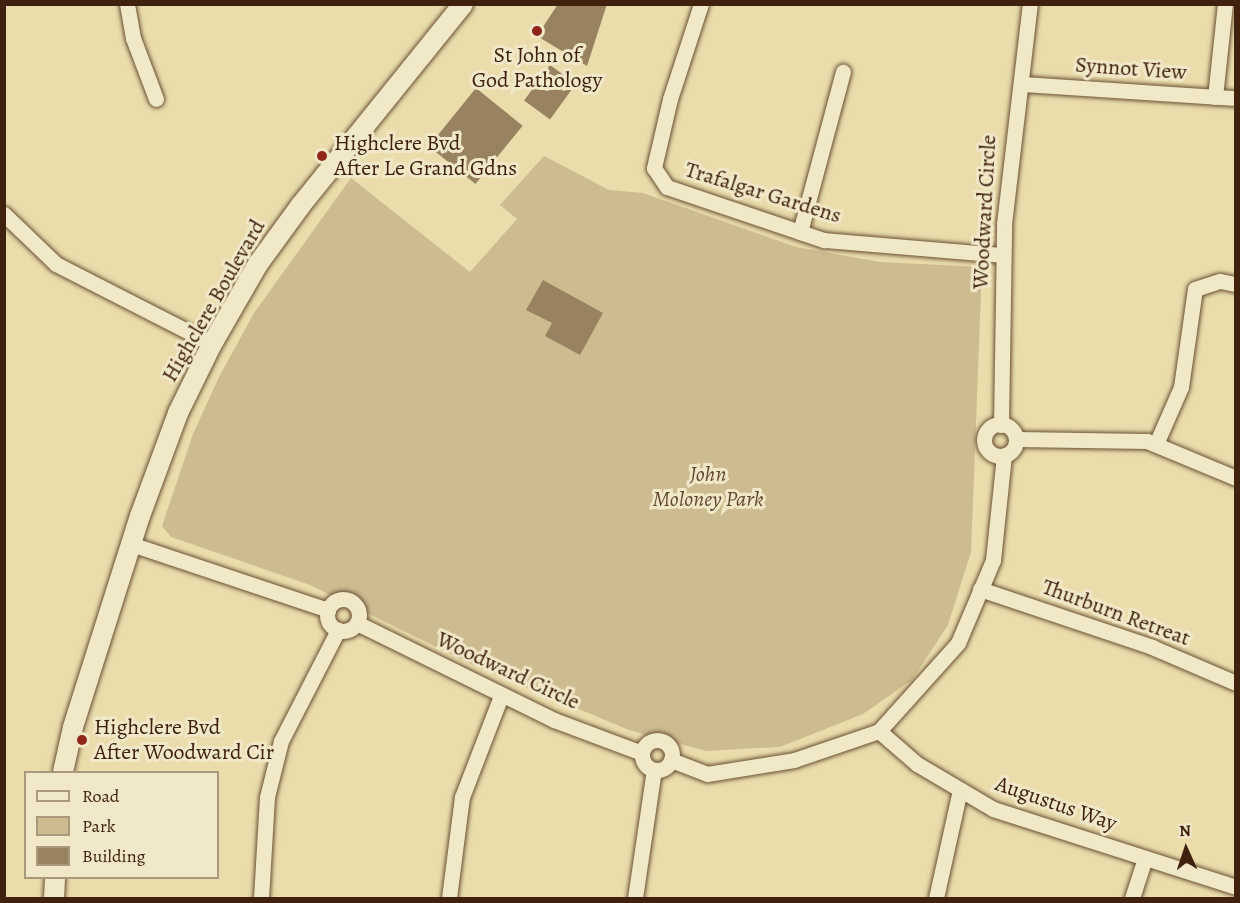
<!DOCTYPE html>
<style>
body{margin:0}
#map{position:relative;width:1240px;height:903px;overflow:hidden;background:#eadcab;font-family:Alegreya,serif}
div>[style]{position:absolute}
.green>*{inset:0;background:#cdbc90}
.building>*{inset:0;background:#98825f;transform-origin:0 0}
.roads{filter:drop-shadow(0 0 2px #6a5034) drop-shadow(0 0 2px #6a5034)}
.minor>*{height:15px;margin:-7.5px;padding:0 7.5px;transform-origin:7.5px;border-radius:7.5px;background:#f1e8c8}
.minor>.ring{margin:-7.5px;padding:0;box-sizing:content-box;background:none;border:15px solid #f1e8c8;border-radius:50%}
.tertiary>*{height:20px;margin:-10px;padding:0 10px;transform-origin:10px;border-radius:10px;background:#f1e8c8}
.dots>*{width:16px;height:16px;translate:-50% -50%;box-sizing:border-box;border:3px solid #f1e8c8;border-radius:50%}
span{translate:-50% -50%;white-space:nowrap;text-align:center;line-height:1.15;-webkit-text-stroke:6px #f1e8c8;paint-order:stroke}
.poi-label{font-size:22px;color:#3f210d}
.left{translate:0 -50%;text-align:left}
.street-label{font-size:22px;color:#3f210d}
.park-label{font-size:22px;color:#62482e;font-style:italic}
.frame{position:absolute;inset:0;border:6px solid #3f210d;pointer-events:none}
.legend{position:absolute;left:24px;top:771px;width:195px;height:108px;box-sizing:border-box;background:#f1e8c8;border:2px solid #aa987d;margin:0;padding:8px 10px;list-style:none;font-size:18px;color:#3f210d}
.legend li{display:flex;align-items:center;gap:12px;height:30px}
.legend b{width:30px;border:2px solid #aa987d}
.north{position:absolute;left:1156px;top:819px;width:60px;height:60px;-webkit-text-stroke:4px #f1e8c8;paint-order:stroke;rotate:357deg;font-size:16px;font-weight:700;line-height:24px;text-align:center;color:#3f210d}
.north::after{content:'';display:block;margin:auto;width:21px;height:27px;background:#3f210d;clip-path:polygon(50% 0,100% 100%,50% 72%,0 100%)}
</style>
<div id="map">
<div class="green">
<div style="clip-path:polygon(544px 156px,609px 190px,643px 193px,796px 247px,880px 262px,982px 267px,971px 552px,948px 625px,912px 680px,863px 714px,780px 747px,706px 751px,629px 730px,473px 665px,310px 585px,171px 537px,162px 526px,193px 434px,219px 377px,254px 313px,351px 178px,470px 272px,517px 219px,500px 205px)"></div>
</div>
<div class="building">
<div style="clip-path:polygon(558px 4px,607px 4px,587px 66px,537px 36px)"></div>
<div style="left:550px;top:65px;width:32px;height:44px;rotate:36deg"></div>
<div style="left:476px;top:88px;width:60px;height:75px;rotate:39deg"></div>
<div style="clip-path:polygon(543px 280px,603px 313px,580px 355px,545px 336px,552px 323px,526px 310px)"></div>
</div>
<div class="roads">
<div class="minor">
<div style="left:127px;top:4px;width:35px;rotate:80deg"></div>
<div style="left:133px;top:38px;width:65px;rotate:69.3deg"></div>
<div style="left:701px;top:4px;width:100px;rotate:108.1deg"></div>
<div style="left:670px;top:99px;width:71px;rotate:103.1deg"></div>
<div style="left:654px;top:168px;width:23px;rotate:56deg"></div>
<div style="left:667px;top:187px;width:166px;rotate:18.7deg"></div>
<div style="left:824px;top:240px;width:179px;rotate:4.8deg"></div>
<div style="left:1023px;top:84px;width:213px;rotate:3.8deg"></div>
<div style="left:1215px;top:97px;width:94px;rotate:-83.9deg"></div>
<div style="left:4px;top:214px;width:72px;rotate:43.9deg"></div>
<div style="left:56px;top:264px;width:175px;rotate:27.1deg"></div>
<div style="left:800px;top:232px;width:166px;rotate:-75deg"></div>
<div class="ring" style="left:984px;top:424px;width:17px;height:17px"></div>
<div style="left:1001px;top:425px;width:201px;rotate:-89.1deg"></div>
<div style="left:1004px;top:224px;width:222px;rotate:-83.3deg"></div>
<div style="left:1016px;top:439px;width:131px;rotate:0.9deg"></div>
<div style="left:1147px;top:441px;width:96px;rotate:22.6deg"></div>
<div style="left:1156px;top:444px;width:62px;rotate:-66.3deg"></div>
<div style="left:1181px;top:387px;width:99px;rotate:-81.9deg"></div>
<div style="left:1195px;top:289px;width:26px;rotate:-18deg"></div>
<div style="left:1220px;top:281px;width:16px;rotate:11deg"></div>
<div style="left:131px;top:544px;width:208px;rotate:18.5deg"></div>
<div style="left:980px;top:589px;width:182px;rotate:18.6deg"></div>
<div style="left:1152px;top:647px;width:91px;rotate:23.2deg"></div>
<div class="ring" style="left:327px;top:599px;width:17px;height:17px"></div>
<div style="left:357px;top:623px;width:220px;rotate:26.2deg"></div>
<div style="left:554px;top:720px;width:94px;rotate:20.6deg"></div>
<div style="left:879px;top:731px;width:50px;rotate:41deg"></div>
<div style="left:917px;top:764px;width:88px;rotate:30.6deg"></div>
<div style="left:993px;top:809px;width:255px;rotate:17.8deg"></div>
<div class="ring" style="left:642px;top:740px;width:15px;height:15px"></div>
<div style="left:671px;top:760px;width:39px;rotate:21deg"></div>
<div style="left:707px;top:774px;width:88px;rotate:-9.1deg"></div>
<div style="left:794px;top:760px;width:90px;rotate:-18.8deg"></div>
<div style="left:879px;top:731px;width:118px;rotate:-48.1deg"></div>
<div style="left:958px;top:643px;width:90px;rotate:-67.1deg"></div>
<div style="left:993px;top:560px;width:105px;rotate:-84deg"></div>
<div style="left:261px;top:898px;width:101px;rotate:-86.6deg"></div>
<div style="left:267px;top:797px;width:58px;rotate:-76deg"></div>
<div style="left:281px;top:741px;width:125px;rotate:-62.8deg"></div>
<div style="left:449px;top:898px;width:102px;rotate:-82.7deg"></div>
<div style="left:462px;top:797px;width:108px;rotate:-68.9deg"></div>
<div style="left:635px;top:898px;width:129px;rotate:-81.6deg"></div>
<div style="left:936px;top:898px;width:111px;rotate:-77.5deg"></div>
<div style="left:1132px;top:898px;width:42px;rotate:-72deg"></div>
</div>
<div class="tertiary">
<div style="left:63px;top:772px;width:46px;rotate:-77.5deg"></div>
<div style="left:73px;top:727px;width:221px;rotate:-72.4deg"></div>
<div style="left:140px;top:516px;width:110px;rotate:-69.7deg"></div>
<div style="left:178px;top:413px;width:77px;rotate:-63.8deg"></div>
<div style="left:212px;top:344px;width:92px;rotate:-60.1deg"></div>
<div style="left:258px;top:264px;width:73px;rotate:-53.9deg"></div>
<div style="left:301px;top:205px;width:258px;rotate:-51.1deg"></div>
<div style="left:54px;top:898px;width:20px;rotate:-87deg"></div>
</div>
</div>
<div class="dots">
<div style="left:537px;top:31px;background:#8f2418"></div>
<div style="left:322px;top:156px;background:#8f2418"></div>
<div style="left:82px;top:740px;background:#8f2418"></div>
</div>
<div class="poi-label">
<span style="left:537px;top:68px">St John of<br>God Pathology</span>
<span class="left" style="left:334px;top:156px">Highclere Bvd<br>After Le Grand Gdns</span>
<span class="left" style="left:94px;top:740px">Highclere Bvd<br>After Woodward Cir</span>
</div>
<div class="street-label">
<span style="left:1131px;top:69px;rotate:4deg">Synnot View</span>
<span style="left:763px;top:193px;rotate:17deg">Trafalgar Gardens</span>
<span style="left:985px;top:212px;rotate:-87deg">Woodward Circle</span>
<span style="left:214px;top:301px;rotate:-60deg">Highclere Boulevard</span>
<span style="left:1116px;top:613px;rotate:20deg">Thurburn Retreat</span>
<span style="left:508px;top:671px;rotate:25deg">Woodward Circle</span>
<span style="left:1056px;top:804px;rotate:19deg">Augustus Way</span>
</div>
<div class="park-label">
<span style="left:708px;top:487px">John<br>Moloney Park</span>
</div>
<div class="frame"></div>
<ul class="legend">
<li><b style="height:8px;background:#f1e8c8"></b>Road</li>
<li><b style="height:16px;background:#cdbc90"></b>Park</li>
<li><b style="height:16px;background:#98825f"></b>Building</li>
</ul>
<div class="north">N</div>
</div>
